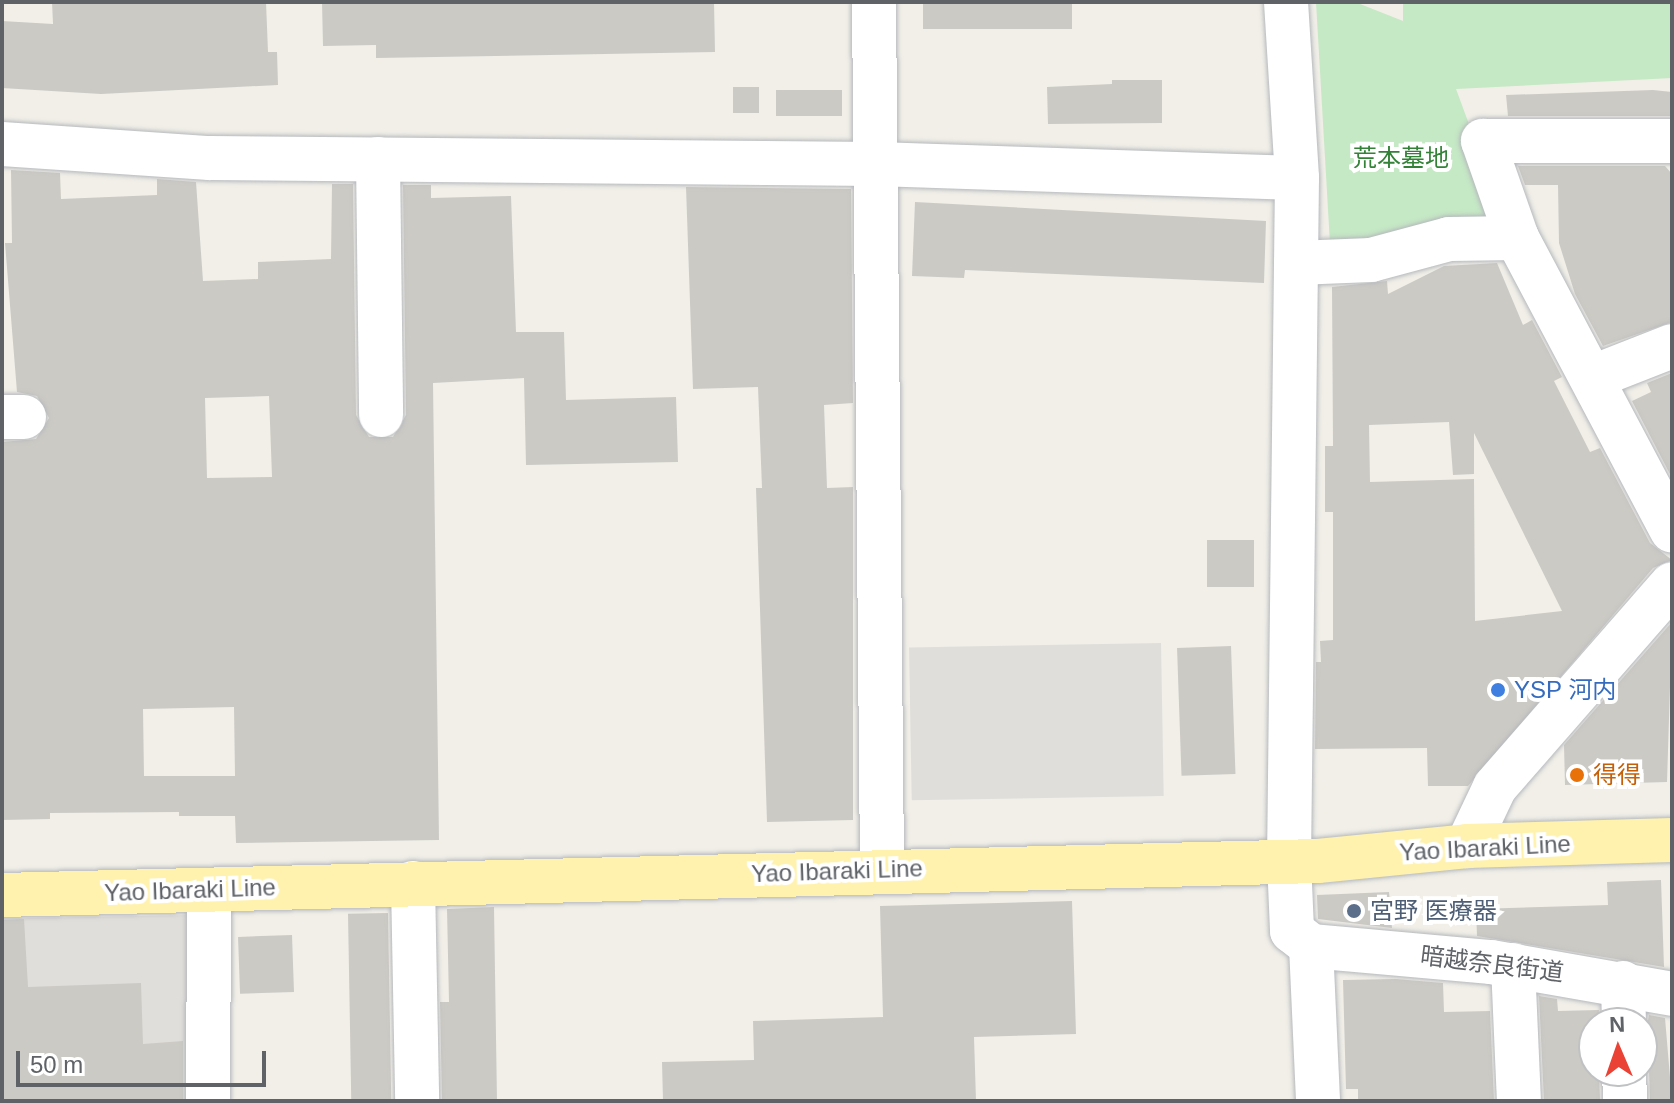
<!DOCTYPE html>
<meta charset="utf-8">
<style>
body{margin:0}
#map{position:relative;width:1674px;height:1103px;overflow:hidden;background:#f1efe8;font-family:Helvetica,"Noto Sans JP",sans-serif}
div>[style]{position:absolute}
.industrial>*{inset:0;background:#e0deda;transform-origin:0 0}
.green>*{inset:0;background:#c5e8c5}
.building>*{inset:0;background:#cccac5;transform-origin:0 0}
.roads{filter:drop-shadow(0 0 2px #b5b8bc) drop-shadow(0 0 2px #b5b8bc)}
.minor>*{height:44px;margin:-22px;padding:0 22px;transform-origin:22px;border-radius:22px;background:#fff}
.major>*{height:44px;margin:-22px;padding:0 22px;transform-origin:22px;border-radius:22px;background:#fff2af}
.dots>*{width:22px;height:22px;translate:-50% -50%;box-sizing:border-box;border:4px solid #fff;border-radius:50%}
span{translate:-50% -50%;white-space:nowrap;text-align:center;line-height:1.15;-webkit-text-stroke:8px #fff;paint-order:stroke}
.park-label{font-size:24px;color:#348238}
.shop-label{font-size:24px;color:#366cbe}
.left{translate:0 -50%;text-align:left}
.food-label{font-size:24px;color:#c56008}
.street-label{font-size:24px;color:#5f6368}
.service-label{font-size:24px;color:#4e5e75}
.frame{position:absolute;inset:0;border:4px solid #5f6368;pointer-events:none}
.north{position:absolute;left:1578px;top:1007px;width:80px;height:80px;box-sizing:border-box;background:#fff;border:2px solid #bfc1c3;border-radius:50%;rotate:358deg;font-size:22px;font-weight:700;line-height:32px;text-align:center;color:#5f6368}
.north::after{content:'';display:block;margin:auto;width:28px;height:36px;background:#ea4335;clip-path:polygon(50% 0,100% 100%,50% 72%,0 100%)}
.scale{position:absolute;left:16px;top:1051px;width:250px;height:36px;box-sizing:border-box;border:4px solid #5f6368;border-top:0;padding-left:10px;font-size:24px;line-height:28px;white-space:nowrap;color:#5f6368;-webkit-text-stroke:6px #fff;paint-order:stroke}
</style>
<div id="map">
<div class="industrial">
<div style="left:1161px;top:643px;width:153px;height:252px;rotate:89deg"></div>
<div style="left:197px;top:915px;width:186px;height:195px;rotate:89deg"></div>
</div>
<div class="green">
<div style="clip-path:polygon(1316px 2px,1355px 2px,1403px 21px,1403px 2px,1672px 2px,1672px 78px,1456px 89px,1504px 219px,1330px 244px)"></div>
</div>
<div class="building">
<div style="clip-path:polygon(52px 2px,266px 2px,268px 52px,277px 52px,278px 85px,101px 94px,2px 88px,2px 21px,53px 24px)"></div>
<div style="clip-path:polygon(322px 2px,714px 2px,715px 52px,376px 58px,376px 45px,323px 46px)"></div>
<div style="left:923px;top:2px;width:149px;height:27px"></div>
<div style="clip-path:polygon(1112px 80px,1162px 80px,1162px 123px,1048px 124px,1047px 87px,1112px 84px)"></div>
<div style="left:733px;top:87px;width:26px;height:26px"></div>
<div style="left:842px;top:90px;width:26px;height:66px;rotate:90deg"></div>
<div style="clip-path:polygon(1653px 90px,1672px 92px,1672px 116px,1508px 116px,1506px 95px)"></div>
<div style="clip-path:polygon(1518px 166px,1665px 166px,1672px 174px,1672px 322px,1603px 346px,1575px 294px,1559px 243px,1558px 185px,1525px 185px)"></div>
<div style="clip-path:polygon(evenodd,11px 170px,60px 173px,61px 199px,157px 195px,157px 179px,196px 182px,203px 281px,258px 279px,258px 262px,331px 259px,332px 184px,353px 184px,356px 415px,369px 437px,393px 437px,406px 415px,403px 185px,431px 185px,431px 198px,511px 196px,516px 332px,564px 332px,566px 400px,676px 397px,678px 462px,526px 465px,524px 378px,433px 383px,439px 840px,236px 843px,235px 816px,179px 816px,179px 812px,50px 813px,50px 819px,2px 820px,2px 442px,36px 439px,49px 418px,37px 396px,17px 392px,5px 243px,12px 243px,11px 170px,269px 396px,272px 477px,207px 478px,205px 398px,269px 396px,11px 170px,234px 707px,235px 776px,144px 776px,143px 709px,234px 707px)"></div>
<div style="clip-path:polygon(686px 187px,851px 189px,853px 403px,824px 405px,827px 488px,853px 487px,853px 820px,767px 822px,756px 488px,762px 488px,758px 387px,693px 389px)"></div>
<div style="clip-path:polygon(915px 202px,1266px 221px,1264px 283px,965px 270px,964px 278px,912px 276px)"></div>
<div style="clip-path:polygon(evenodd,1497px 263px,1523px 325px,1532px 320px,1562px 377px,1554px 381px,1590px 452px,1600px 448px,1650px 543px,1672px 560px,1653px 568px,1468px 786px,1428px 786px,1427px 748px,1315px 749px,1316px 662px,1321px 662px,1320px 641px,1333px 640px,1333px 512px,1325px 512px,1325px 446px,1333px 446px,1332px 287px,1387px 281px,1388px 294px,1444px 266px,1497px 263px,1449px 422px,1453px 475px,1474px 474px,1474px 433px,1562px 611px,1475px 621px,1474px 479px,1370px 482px,1369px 425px,1449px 422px)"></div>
<div style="clip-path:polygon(1672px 373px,1672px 478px,1632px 401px,1651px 392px,1647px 383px)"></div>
<div style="left:1207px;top:540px;width:47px;height:47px"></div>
<div style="clip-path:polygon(1672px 622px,1667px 782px,1565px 785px,1564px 745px)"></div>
<div style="left:1231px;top:646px;width:128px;height:54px;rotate:88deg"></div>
<div style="clip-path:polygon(1661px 880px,1664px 967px,1477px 936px,1476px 909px,1608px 905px,1607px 882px)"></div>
<div style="clip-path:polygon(1389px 892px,1392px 928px,1318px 919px,1317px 895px)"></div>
<div style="clip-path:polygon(1072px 901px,1076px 1034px,974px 1037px,976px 1101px,663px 1101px,662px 1062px,754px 1060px,753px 1021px,883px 1017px,880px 906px)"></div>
<div style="clip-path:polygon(494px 907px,497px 1101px,442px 1101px,440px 1002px,449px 1002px,447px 909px)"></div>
<div style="left:388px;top:913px;width:188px;height:40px;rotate:89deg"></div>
<div style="clip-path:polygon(24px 919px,28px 987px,141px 983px,143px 1044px,183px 1041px,183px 1101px,2px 1101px,2px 920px)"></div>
<div style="left:292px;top:935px;width:57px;height:54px;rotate:88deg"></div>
<div style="clip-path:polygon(1396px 979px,1443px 983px,1444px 1012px,1490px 1011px,1494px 1101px,1358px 1101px,1358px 1089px,1346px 1089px,1343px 980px)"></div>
<div style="clip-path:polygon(1539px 996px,1557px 999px,1558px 1011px,1599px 1010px,1594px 1071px,1599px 1071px,1600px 1101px,1544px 1101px)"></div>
<div style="clip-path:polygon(1649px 1015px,1665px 1018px,1672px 1101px,1650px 1101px,1649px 1069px,1642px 1055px)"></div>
</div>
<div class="roads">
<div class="minor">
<div style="left:874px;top:2px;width:867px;rotate:89.47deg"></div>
<div style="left:1286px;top:2px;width:176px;rotate:86.4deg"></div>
<div style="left:1297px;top:178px;width:683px;rotate:90.67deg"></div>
<div style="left:1289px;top:861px;width:70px;rotate:87.5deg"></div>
<div style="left:1292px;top:931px;width:24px;rotate:38deg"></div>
<div style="left:1311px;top:946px;width:155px;rotate:87.4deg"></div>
<div style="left:2px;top:144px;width:208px;rotate:3.9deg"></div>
<div style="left:210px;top:158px;width:666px;rotate:0.52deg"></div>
<div style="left:876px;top:164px;width:421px;rotate:1.9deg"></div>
<div style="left:378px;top:159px;width:256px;rotate:89.3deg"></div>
<div style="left:1517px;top:238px;width:103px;rotate:-109.3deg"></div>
<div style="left:1483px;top:141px;width:189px"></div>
<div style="left:1296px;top:263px;width:75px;rotate:-2.3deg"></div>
<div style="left:1371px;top:260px;width:81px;rotate:-15.1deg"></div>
<div style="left:1449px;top:239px;width:68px;rotate:-0.8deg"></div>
<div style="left:1517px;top:238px;width:331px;rotate:62.1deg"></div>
<div style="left:1593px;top:377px;width:85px;rotate:-21.4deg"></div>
<div style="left:2px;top:417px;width:22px"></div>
<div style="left:1467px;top:846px;width:65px;rotate:-64.6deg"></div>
<div style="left:1495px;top:787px;width:269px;rotate:-48.9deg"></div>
<div style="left:413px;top:883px;width:218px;rotate:88.9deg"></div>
<div style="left:1311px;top:946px;width:181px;rotate:5.1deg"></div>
<div style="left:1491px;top:962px;width:184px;rotate:10deg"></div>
<div style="left:1513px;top:965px;width:136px;rotate:87.5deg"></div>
<div style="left:1623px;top:983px;width:40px;rotate:88.6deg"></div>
<div style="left:1624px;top:1071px;width:30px;rotate:88deg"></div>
<div style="left:208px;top:1101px;width:211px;rotate:-89.7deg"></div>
</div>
<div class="major">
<div style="left:2px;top:895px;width:1316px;rotate:-1.48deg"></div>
<div style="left:1318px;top:861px;width:150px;rotate:-5.7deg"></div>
<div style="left:1467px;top:846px;width:205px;rotate:-1.7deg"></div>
</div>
</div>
<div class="dots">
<div style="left:1498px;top:690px;background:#3f7fe0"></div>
<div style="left:1577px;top:775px;background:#e8710a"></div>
<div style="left:1354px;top:911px;background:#5c6f8a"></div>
</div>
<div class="park-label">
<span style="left:1401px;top:158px">荒本墓地</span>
</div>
<div class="shop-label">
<span class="left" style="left:1514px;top:690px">YSP 河内</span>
</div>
<div class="food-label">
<span class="left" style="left:1593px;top:775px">得得</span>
</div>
<div class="street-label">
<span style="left:1485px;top:848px;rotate:-3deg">Yao Ibaraki Line</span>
<span style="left:837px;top:871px;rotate:-2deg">Yao Ibaraki Line</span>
<span style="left:190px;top:890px;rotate:-2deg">Yao Ibaraki Line</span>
<span style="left:1492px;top:964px;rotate:7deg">暗越奈良街道</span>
</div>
<div class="service-label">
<span class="left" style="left:1370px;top:911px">宮野 医療器</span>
</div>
<div class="frame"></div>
<div class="north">N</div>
<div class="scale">50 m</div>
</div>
